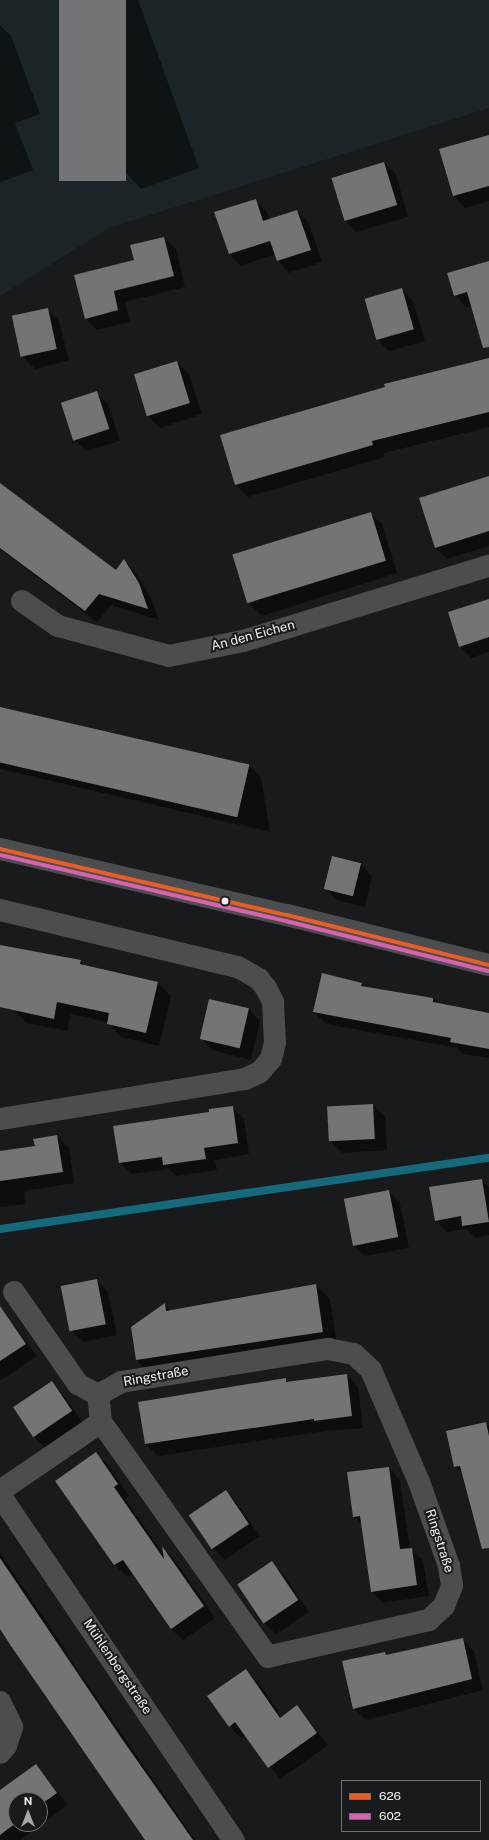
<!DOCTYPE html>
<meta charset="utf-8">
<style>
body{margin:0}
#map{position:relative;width:489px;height:1840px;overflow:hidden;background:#191a1b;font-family:"Public Sans",sans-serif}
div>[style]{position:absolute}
.built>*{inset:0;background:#1b2426}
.shadow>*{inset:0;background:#0007}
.stream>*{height:8px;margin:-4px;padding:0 4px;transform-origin:4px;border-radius:4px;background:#146a7b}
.building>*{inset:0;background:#737475;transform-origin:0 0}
.minor>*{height:22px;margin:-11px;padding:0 11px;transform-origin:11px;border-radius:11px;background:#4c4d4e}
.tertiary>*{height:22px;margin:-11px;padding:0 11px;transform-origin:11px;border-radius:11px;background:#4c4d4e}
.bus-1>*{height:4px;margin:-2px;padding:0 2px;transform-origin:2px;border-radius:2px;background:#eb5e23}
.bus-2>*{height:4px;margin:-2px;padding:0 2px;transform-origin:2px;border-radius:2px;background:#d763ae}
.dots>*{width:11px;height:11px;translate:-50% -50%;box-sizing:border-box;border:2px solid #181b1c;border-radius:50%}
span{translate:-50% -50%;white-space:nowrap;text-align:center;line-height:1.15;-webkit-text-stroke:4px #181b1c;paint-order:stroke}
.street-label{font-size:13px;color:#f1f3f3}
.legend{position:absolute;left:341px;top:1780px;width:140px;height:52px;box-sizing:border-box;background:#181b1c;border:1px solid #6f7172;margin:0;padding:5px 7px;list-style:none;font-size:12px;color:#f1f3f3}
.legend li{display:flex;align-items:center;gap:8px;height:20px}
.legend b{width:20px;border:1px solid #6f7172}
.north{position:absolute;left:8px;top:1792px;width:40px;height:40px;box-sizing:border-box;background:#181b1c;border:1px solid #6f7172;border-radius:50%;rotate:0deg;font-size:11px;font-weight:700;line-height:16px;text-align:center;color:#f1f3f3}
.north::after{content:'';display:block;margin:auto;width:14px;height:18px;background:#a5a7a7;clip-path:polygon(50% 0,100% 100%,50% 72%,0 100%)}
</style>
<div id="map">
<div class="built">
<div style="clip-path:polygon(0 0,489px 0,489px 108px,109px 228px,0 296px)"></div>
</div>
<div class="shadow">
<div style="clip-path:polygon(60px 0,138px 0,199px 168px,141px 189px,122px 169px)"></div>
<div style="clip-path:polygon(0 25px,11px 36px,40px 114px,15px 123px,33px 170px,0 182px)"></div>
<div style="clip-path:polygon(489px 136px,489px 201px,465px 208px,454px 196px,440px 149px)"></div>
<div style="clip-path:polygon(384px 163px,396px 174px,408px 217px,356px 232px,344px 220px,332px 177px)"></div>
<div style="clip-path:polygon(255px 200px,267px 212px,270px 220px,297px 211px,309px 223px,322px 262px,289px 273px,278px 261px,275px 254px,241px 266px,230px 254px)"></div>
<div style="clip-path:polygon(164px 238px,176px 249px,185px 287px,125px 302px,130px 322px,97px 330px,86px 318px,135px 261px)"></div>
<div style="clip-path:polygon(489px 262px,489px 330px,472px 306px,467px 308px,455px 295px)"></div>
<div style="clip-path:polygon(402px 289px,413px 301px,425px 341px,389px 351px,377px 339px)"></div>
<div style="clip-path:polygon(47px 309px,59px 321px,69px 360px,35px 369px,23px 357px,13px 317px)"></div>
<div style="clip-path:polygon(489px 359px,489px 427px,384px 453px,385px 457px,248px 497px,236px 485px)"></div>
<div style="clip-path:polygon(177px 362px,189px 374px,202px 414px,160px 428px,148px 416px)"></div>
<div style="clip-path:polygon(96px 392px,108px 404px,120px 441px,86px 451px,75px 440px)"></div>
<div style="clip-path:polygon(489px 477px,489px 546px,447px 559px,435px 548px)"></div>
<div style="clip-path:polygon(0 487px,117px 571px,124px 561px,135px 572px,150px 596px,159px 620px,111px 605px,97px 622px,0 549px)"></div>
<div style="clip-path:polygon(370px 513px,382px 524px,397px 573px,262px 616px,250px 604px)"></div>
<div style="clip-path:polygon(489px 600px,489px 652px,471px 658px,459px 646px)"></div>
<div style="clip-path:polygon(0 708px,249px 765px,261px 777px,270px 832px,0 769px)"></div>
<div style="clip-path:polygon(360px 864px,372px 876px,365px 907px,337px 900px,326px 889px)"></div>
<div style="clip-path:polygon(0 946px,81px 961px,86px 967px,158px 983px,171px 996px,159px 1046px,121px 1037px,108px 1022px,71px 1014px,67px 1031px,27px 1023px,0 997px)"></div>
<div style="clip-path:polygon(361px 983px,365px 987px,433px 999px,438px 1004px,489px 1014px,489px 1058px,463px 1054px,457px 1048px,326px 1024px,314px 1012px)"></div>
<div style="clip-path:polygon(249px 1009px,260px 1021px,251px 1060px,212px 1050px,201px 1038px)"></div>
<div style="clip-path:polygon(373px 1105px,385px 1117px,387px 1150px,342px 1153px,330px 1141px)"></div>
<div style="clip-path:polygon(232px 1107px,244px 1119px,249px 1154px,215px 1160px,217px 1170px,176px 1176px,169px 1169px,131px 1174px,120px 1163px,210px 1113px)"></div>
<div style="clip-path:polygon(57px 1136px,69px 1148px,74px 1183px,24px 1191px,25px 1204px,0 1207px,0 1152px,36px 1147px)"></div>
<div style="clip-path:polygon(481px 1180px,489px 1187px,489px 1235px,475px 1238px,466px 1229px,447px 1232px,436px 1220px)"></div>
<div style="clip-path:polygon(389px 1191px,400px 1203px,409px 1248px,365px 1256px,353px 1245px)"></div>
<div style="clip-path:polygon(96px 1280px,108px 1292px,117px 1335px,83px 1342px,71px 1330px)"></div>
<div style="clip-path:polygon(316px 1285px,330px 1299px,337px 1345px,151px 1374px,137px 1360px,165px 1305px,171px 1311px)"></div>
<div style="clip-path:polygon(0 1306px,37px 1356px,1px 1380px,0 1379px)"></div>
<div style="clip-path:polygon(347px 1375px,358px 1387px,363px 1428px,325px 1431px,158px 1456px,146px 1444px,285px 1379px,289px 1383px)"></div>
<div style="clip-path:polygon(52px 1383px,63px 1394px,83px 1423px,46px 1449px,34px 1437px)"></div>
<div style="clip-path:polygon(485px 1423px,489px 1426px,489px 1542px,464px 1475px,455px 1467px,447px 1432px)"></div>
<div style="clip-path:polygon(96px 1454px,108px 1465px,129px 1496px,125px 1499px,165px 1556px,164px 1549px,174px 1559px,215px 1618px,183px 1640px,171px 1629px,133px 1573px,127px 1577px,115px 1565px,56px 1481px)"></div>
<div style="clip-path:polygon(389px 1468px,400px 1480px,410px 1549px,423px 1560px,429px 1596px,383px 1603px,372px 1591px,362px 1524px,354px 1516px)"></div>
<div style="clip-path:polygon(226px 1491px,237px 1503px,260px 1536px,225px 1560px,213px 1548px)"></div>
<div style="clip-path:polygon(0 1553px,67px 1652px,66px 1653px,195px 1840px,147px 1840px,0 1627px)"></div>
<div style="clip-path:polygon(271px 1562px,283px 1574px,309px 1612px,276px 1634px,264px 1623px)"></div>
<div style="clip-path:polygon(462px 1639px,474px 1651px,483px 1690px,366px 1720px,354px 1708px,385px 1653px,388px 1656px)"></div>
<div style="clip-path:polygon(246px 1671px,258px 1682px,282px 1717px,297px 1707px,328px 1745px,280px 1779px,245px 1735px,241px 1738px,229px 1726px)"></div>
<div style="clip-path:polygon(evenodd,36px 1765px,68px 1805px,20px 1840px,0 1840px,0 1792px,36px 1765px,16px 1800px,40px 1800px,40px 1824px,16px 1824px,16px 1800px)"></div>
</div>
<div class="stream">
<div style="left:0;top:1229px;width:494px;rotate:-8.3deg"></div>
</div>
<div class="building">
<div style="left:59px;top:0;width:67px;height:181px"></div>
<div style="clip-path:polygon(489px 135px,489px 186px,453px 196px,439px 149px)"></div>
<div style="left:384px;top:162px;width:45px;height:55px;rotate:73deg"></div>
<div style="clip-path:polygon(256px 199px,263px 221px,297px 210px,311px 250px,277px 261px,270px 241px,229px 254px,214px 212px)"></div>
<div style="clip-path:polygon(164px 237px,174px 276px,114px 291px,118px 310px,85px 319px,74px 275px,134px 260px,130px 245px)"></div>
<div style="clip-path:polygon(489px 261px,489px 347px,483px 348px,467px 292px,454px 296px,447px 273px)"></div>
<div style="left:402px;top:288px;width:43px;height:39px;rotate:74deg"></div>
<div style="left:48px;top:308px;width:42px;height:37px;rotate:78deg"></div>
<div style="clip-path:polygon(489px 358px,489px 412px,372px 441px,373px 445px,235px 485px,220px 435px,385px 387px,384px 384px)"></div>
<div style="left:177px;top:361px;width:44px;height:45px;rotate:73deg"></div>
<div style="left:97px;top:391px;width:40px;height:38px;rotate:72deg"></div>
<div style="clip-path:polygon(489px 476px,489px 531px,435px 548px,419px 498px)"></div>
<div style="clip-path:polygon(0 483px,116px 570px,124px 559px,139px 583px,148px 609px,99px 594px,85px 611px,0 548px)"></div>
<div style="left:371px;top:512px;width:51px;height:145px;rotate:73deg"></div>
<div style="clip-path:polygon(489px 599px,489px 637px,459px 647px,448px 612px)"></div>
<div style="left:0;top:707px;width:256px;height:54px;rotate:13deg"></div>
<div style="left:332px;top:856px;width:30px;height:34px;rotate:14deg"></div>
<div style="clip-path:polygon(0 945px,81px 960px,80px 964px,158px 982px,146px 1033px,107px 1024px,109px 1013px,57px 1002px,54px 1019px,0 1007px)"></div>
<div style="clip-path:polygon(322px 973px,362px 983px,361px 986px,433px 998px,433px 1002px,489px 1013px,489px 1049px,450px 1042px,451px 1038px,313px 1012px)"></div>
<div style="left:209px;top:999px;width:41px;height:41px;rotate:13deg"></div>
<div style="left:373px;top:1104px;width:35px;height:46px;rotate:87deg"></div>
<div style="clip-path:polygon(233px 1106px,238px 1143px,204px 1148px,206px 1159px,163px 1165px,162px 1157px,119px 1163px,113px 1126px,209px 1112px,209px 1109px)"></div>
<div style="clip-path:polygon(57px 1135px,63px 1172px,0 1181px,0 1151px,35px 1146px,33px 1139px)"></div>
<div style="clip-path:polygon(482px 1179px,489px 1222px,462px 1226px,461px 1216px,435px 1221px,429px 1187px)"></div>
<div style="left:389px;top:1190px;width:48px;height:46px;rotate:79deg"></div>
<div style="left:97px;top:1279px;width:46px;height:37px;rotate:79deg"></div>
<div style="clip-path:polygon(316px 1284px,323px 1332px,136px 1360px,131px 1327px,165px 1303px,166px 1311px)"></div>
<div style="clip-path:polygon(0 1306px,26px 1344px,0 1361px)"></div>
<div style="clip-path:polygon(347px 1374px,352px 1416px,314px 1421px,314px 1419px,145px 1444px,138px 1402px,286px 1378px,286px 1382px)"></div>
<div style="left:52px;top:1381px;width:36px;height:47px;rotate:56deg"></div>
<div style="clip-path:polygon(486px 1422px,489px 1436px,489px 1548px,482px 1549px,460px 1466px,454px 1467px,446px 1431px)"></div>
<div style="clip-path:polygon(96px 1452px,118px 1484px,114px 1487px,164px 1559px,162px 1546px,204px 1606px,171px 1629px,123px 1560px,114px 1565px,55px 1481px)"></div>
<div style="clip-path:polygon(389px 1467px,400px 1549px,412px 1548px,417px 1585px,371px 1592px,360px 1516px,353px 1517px,347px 1472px)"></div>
<div style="left:226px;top:1490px;width:41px;height:45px;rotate:56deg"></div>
<div style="clip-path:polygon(0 1558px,122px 1739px,193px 1840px,145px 1840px,11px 1646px,0 1629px)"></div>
<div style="left:272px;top:1561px;width:47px;height:42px;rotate:56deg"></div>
<div style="clip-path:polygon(463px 1638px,472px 1679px,353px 1709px,342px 1661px,385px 1652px,386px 1655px)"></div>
<div style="clip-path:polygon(246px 1669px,280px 1718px,297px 1705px,317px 1733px,268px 1768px,235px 1722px,229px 1727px,207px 1696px)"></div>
<div style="clip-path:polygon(36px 1764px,57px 1793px,40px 1805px,40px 1800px,16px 1800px,16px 1823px,0 1835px,0 1790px)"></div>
</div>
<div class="minor">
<div style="left:22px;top:601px;width:44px;rotate:34.8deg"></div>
<div style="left:58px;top:626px;width:115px;rotate:15.1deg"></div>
<div style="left:169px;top:656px;width:76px;rotate:-11.5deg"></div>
<div style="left:243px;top:641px;width:257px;rotate:-17deg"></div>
<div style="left:0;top:910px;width:245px;rotate:13.5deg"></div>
<div style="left:238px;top:967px;width:24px;rotate:30deg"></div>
<div style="left:259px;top:979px;width:11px;rotate:52deg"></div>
<div style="left:266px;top:988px;width:16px;rotate:63deg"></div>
<div style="left:273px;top:1002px;width:41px;rotate:87.2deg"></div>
<div style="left:275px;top:1043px;width:16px;rotate:104deg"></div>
<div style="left:271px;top:1059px;width:17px;rotate:130deg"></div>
<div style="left:260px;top:1072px;width:17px;rotate:155deg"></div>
<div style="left:245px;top:1079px;width:248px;rotate:170.7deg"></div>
<div style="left:14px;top:1292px;width:112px;rotate:55.2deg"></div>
<div style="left:78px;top:1384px;width:23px;rotate:29deg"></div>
<div style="left:328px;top:1349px;width:26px;rotate:11deg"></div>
<div style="left:354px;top:1354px;width:23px;rotate:43deg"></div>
<div style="left:371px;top:1370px;width:122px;rotate:66.8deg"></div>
<div style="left:419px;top:1482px;width:89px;rotate:70.3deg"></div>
<div style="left:449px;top:1566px;width:20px;rotate:81deg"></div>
<div style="left:452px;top:1586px;width:22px;rotate:112deg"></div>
<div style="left:444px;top:1606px;width:21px;rotate:137deg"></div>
<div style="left:429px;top:1620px;width:165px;rotate:167.1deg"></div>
<div style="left:268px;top:1657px;width:288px;rotate:-125.4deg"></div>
<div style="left:101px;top:1422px;width:27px;rotate:-96deg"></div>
<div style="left:98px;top:1395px;width:26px;rotate:-29deg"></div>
<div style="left:121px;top:1382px;width:210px;rotate:-9.1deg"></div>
<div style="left:0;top:1491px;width:122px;rotate:-34.3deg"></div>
<div style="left:0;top:1495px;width:417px;rotate:55.9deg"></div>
<div style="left:0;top:1702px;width:28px;rotate:64deg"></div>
<div style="left:12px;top:1727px;width:20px;rotate:108deg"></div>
<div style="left:6px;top:1746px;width:9px;rotate:131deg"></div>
</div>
<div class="tertiary">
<div style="left:0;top:849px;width:294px;rotate:13deg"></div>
<div style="left:287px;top:915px;width:208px;rotate:13.9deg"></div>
</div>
<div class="bus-1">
<div style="left:0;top:849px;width:294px;rotate:13deg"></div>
<div style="left:287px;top:915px;width:208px;rotate:13.9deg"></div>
</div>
<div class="bus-2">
<div style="left:0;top:855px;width:294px;rotate:13deg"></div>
<div style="left:286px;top:921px;width:208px;rotate:13.9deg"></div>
</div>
<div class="dots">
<div style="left:225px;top:901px;background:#f1f3f3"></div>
</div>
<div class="street-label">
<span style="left:253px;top:636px;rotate:-15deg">An den Eichen</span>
<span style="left:156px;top:1377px;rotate:-10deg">Ringstraße</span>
<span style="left:439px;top:1541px;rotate:72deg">Ringstraße</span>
<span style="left:117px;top:1667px;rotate:56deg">Mühlenbergstraße</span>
</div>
<ul class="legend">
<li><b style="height:5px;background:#eb5e23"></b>626</li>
<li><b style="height:5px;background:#d763ae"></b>602</li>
</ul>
<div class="north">N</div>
</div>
